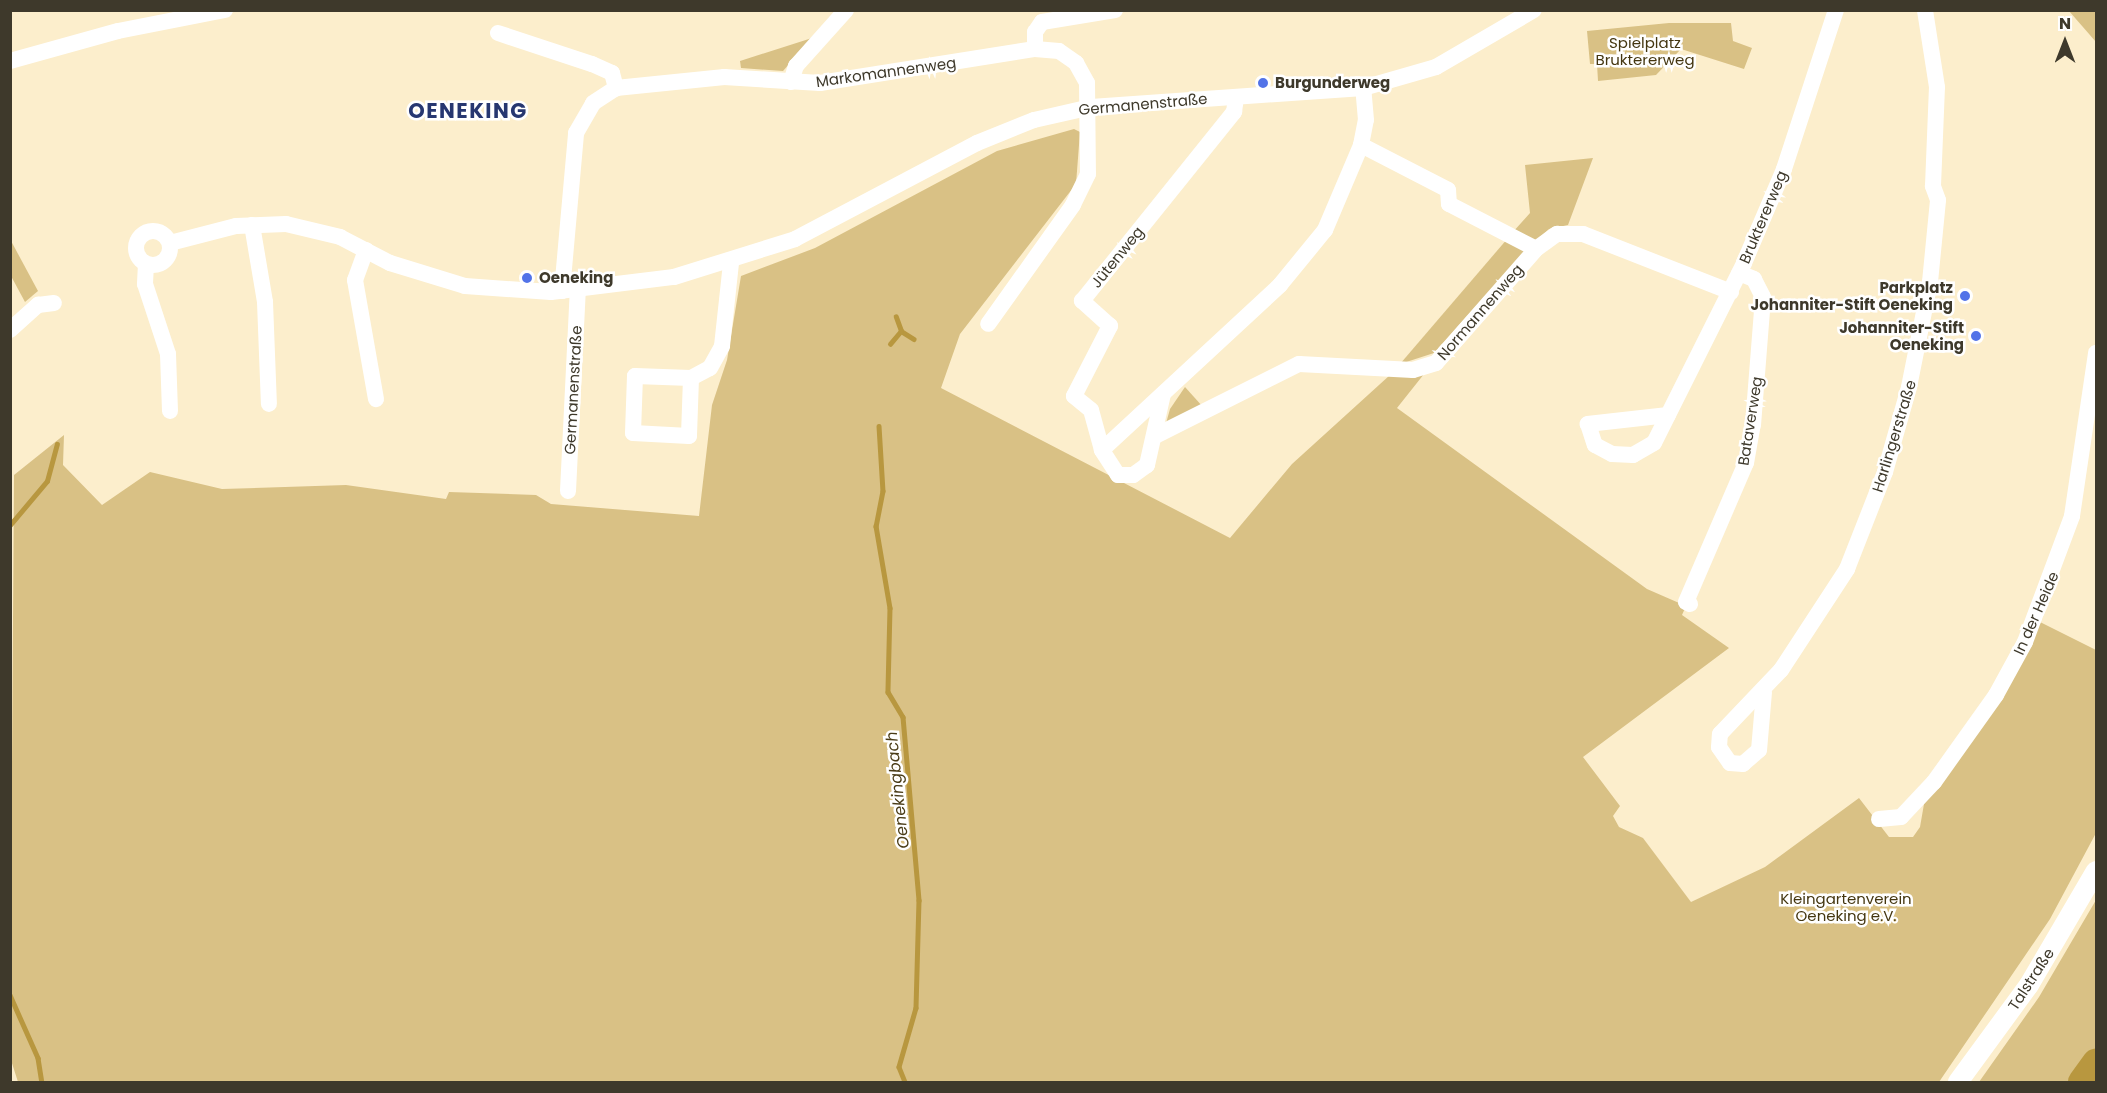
<!DOCTYPE html>
<meta charset="utf-8">
<style>
body{margin:0}
#map{position:relative;width:2107px;height:1093px;overflow:hidden;background:#fceecc;font-family:Poppins,sans-serif}
div>[style]{position:absolute}
.green>*{inset:0;background:#d9c185}
.stream>*{height:4.5px;margin:-2.25px;padding:0 2.25px;transform-origin:2.25px;border-radius:2.25px;background:#b8973f}
.river>*{height:28px;margin:-14px;padding:0 14px;transform-origin:14px;border-radius:14px;background:#b8973f}
.minor>*{height:16px;margin:-8px;padding:0 8px;transform-origin:8px;border-radius:8px;background:#fff}
.minor>.ring{margin:-8px;padding:0;box-sizing:content-box;background:none;border:16px solid #fff;border-radius:50%}
.major>*{height:20px;margin:-10px;padding:0 10px;transform-origin:10px;border-radius:10px;background:#fff}
.dots>*{width:16px;height:16px;translate:-50% -50%;box-sizing:border-box;border:3px solid #fff;border-radius:50%}
span{translate:-50% -50%;white-space:nowrap;text-align:center;line-height:1.15;-webkit-text-stroke:5px #fff;paint-order:stroke}
.park-label{font-size:15px;color:#443610}
.street-label{font-size:15px;color:#3e392b}
.poi-label{font-size:15px;color:#3e392b;font-weight:700}
.left{translate:0 -50%;text-align:left}
.right{translate:-100% -50%;text-align:right}
.water-label{font-size:16px;color:#4a3c17;font-style:italic}
.district-label{font-size:21px;color:#273770;font-weight:700;letter-spacing:1.5px}
.frame{position:absolute;inset:0;border:12px solid #3e392b;pointer-events:none}
.north{position:absolute;left:2035px;top:12px;width:60px;height:60px;-webkit-text-stroke:4px #fff;paint-order:stroke;rotate:0deg;font-size:16px;font-weight:700;line-height:24px;text-align:center;color:#3e392b}
.north::after{content:'';display:block;margin:auto;width:21px;height:27px;background:#3e392b;clip-path:polygon(50% 0,100% 100%,50% 72%,0 100%)}
</style>
<div id="map">
<div class="green">
<div style="clip-path:polygon(2069px 11px,2096px 11px,2096px 42px)"></div>
<div style="clip-path:polygon(1669px 23px,1731px 23px,1733px 41px,1752px 48px,1744px 69px,1681px 49px,1656px 75px,1598px 81px,1597px 64px,1590px 64px,1587px 31px)"></div>
<div style="clip-path:polygon(812px 38px,783px 71px,741px 68px,740px 61px)"></div>
<div style="clip-path:polygon(1074px 129px,1080px 132px,1076px 184px,960px 334px,941px 388px,1230px 538px,1292px 464px,1390px 375px,1428px 369px,1397px 408px,1647px 589px,1686px 606px,1682px 615px,1729px 648px,1583px 757px,1620px 806px,1613px 816px,1619px 827px,1643px 838px,1691px 902px,1765px 867px,1859px 798px,1889px 837px,1913px 837px,1920px 827px,1924px 804px,2038px 621px,2096px 650px,2096px 833px,2050px 919px,1939px 1082px,18px 1082px,10px 1057px,14px 475px,64px 435px,63px 465px,102px 505px,150px 472px,222px 489px,346px 485px,446px 499px,449px 492px,536px 495px,551px 504px,699px 516px,712px 405px,727px 360px,741px 276px,815px 248px,997px 151px)"></div>
<div style="clip-path:polygon(1593px 158px,1568px 225px,1549px 229px,1532px 244px,1512px 233px,1530px 213px,1525px 165px)"></div>
<div style="clip-path:polygon(1508px 238px,1528px 248px,1434px 353px,1400px 364px)"></div>
<div style="clip-path:polygon(10px 239px,38px 291px,25px 302px,11px 276px)"></div>
<div style="clip-path:polygon(1185px 387px,1203px 407px,1165px 427px,1170px 409px)"></div>
<div style="clip-path:polygon(2096px 900px,2096px 1082px,1979px 1082px,2039px 997px)"></div>
</div>
<div class="stream">
<div style="left:901px;top:331px;width:15px;rotate:32deg"></div>
<div style="left:890px;top:344px;width:17px;rotate:-50deg"></div>
<div style="left:901px;top:331px;width:15px;rotate:-110deg"></div>
<div style="left:879px;top:426px;width:65px;rotate:86.5deg"></div>
<div style="left:883px;top:491px;width:36px;rotate:101deg"></div>
<div style="left:876px;top:526px;width:83px;rotate:80.3deg"></div>
<div style="left:890px;top:608px;width:84px;rotate:91.4deg"></div>
<div style="left:888px;top:692px;width:29px;rotate:59deg"></div>
<div style="left:903px;top:717px;width:184px;rotate:85deg"></div>
<div style="left:919px;top:900px;width:108px;rotate:91.6deg"></div>
<div style="left:916px;top:1008px;width:61px;rotate:106.1deg"></div>
<div style="left:899px;top:1067px;width:16px;rotate:68deg"></div>
<div style="left:10px;top:525px;width:57px;rotate:-49.9deg"></div>
<div style="left:47px;top:481px;width:38px;rotate:-75deg"></div>
<div style="left:10px;top:995px;width:69px;rotate:66deg"></div>
<div style="left:38px;top:1058px;width:24px;rotate:81deg"></div>
</div>
<div class="river">
<div style="left:2082px;top:1082px;width:24px;rotate:-54deg"></div>
</div>
<div class="minor">
<div style="left:498px;top:33px;width:99px;rotate:18.3deg"></div>
<div style="left:592px;top:64px;width:22px;rotate:24deg"></div>
<div style="left:612px;top:73px;width:16px;rotate:75deg"></div>
<div style="left:1035px;top:49px;width:17px;rotate:-90deg"></div>
<div style="left:1035px;top:32px;width:12px;rotate:-55deg"></div>
<div style="left:1042px;top:22px;width:74px;rotate:-9.3deg"></div>
<div style="left:10px;top:61px;width:112px;rotate:-15.5deg"></div>
<div style="left:118px;top:31px;width:109px;rotate:-11.1deg"></div>
<div style="left:791px;top:82px;width:17px;rotate:-73deg"></div>
<div style="left:796px;top:66px;width:75px;rotate:-48.2deg"></div>
<div style="left:1361px;top:145px;width:98px;rotate:27.3deg"></div>
<div style="left:1448px;top:190px;width:14px;rotate:86deg"></div>
<div style="left:1449px;top:204px;width:98px;rotate:27.3deg"></div>
<div style="left:252px;top:225px;width:78px;rotate:80.4deg"></div>
<div style="left:265px;top:302px;width:102px;rotate:87.8deg"></div>
<div class="ring" style="left:136px;top:231px;width:18px;height:18px"></div>
<div style="left:170px;top:243px;width:68px;rotate:-14.4deg"></div>
<div style="left:236px;top:226px;width:50px;rotate:-2.3deg"></div>
<div style="left:286px;top:224px;width:56px;rotate:13.5deg"></div>
<div style="left:340px;top:237px;width:56px;rotate:27.5deg"></div>
<div style="left:390px;top:263px;width:78px;rotate:17deg"></div>
<div style="left:465px;top:286px;width:86px;rotate:4deg"></div>
<div style="left:551px;top:292px;width:124px;rotate:-7deg"></div>
<div style="left:674px;top:277px;width:127px;rotate:-17.4deg"></div>
<div style="left:795px;top:239px;width:206px;rotate:-27.8deg"></div>
<div style="left:977px;top:143px;width:61px;rotate:-22deg"></div>
<div style="left:1034px;top:120px;width:58px;rotate:-12.8deg"></div>
<div style="left:1091px;top:107px;width:273px;rotate:-4deg"></div>
<div style="left:1363px;top:88px;width:76px;rotate:-16deg"></div>
<div style="left:1436px;top:67px;width:113px;rotate:-30.2deg"></div>
<div style="left:366px;top:250px;width:32px;rotate:110deg"></div>
<div style="left:355px;top:280px;width:121px;rotate:80deg"></div>
<div style="left:146px;top:264px;width:20px;rotate:93deg"></div>
<div style="left:145px;top:284px;width:74px;rotate:71.8deg"></div>
<div style="left:168px;top:354px;width:57px;rotate:88deg"></div>
<div style="left:562px;top:291px;width:159px;rotate:-84.9deg"></div>
<div style="left:576px;top:133px;width:34px;rotate:-60deg"></div>
<div style="left:593px;top:103px;width:27px;rotate:-33deg"></div>
<div style="left:616px;top:88px;width:109px;rotate:-5.8deg"></div>
<div style="left:724px;top:77px;width:96px;rotate:3.6deg"></div>
<div style="left:820px;top:83px;width:218px;rotate:-9deg"></div>
<div style="left:1035px;top:49px;width:24px;rotate:5deg"></div>
<div style="left:1059px;top:51px;width:21px;rotate:35deg"></div>
<div style="left:1076px;top:63px;width:23px;rotate:61deg"></div>
<div style="left:1087px;top:83px;width:91px;rotate:89.4deg"></div>
<div style="left:1088px;top:174px;width:34px;rotate:116deg"></div>
<div style="left:1073px;top:205px;width:146px;rotate:125.5deg"></div>
<div style="left:10px;top:330px;width:38px;rotate:-42deg"></div>
<div style="left:38px;top:305px;width:16px;rotate:-7deg"></div>
<div style="left:635px;top:376px;width:56px;rotate:2deg"></div>
<div style="left:691px;top:378px;width:58px;rotate:92deg"></div>
<div style="left:689px;top:436px;width:56px;rotate:-176.9deg"></div>
<div style="left:633px;top:433px;width:57px;rotate:-88deg"></div>
<div style="left:691px;top:378px;width:21px;rotate:-28deg"></div>
<div style="left:710px;top:368px;width:25px;rotate:-61deg"></div>
<div style="left:722px;top:346px;width:83px;rotate:-83.8deg"></div>
<div style="left:1163px;top:394px;width:73px;rotate:102.7deg"></div>
<div style="left:1147px;top:465px;width:17px;rotate:144deg"></div>
<div style="left:1133px;top:475px;width:15px;rotate:180deg"></div>
<div style="left:1118px;top:475px;width:30px;rotate:-123deg"></div>
<div style="left:1102px;top:450px;width:41px;rotate:-105.4deg"></div>
<div style="left:1091px;top:410px;width:22px;rotate:-141deg"></div>
<div style="left:1074px;top:396px;width:79px;rotate:-62.8deg"></div>
<div style="left:1110px;top:326px;width:38px;rotate:-138deg"></div>
<div style="left:1082px;top:301px;width:243px;rotate:-51.2deg"></div>
<div style="left:1234px;top:112px;width:15px;rotate:-82deg"></div>
<div style="left:1668px;top:415px;width:81px;rotate:173.6deg"></div>
<div style="left:1588px;top:424px;width:22px;rotate:72deg"></div>
<div style="left:1595px;top:445px;width:19px;rotate:28deg"></div>
<div style="left:1612px;top:454px;width:21px;rotate:3deg"></div>
<div style="left:1633px;top:455px;width:24px;rotate:-30deg"></div>
<div style="left:1654px;top:443px;width:201px;rotate:-63.4deg"></div>
<div style="left:1744px;top:263px;width:102px;rotate:-66.9deg"></div>
<div style="left:1784px;top:169px;width:167px;rotate:-71.9deg"></div>
<div style="left:1155px;top:436px;width:161px;rotate:-26.6deg"></div>
<div style="left:1299px;top:364px;width:114px;rotate:3deg"></div>
<div style="left:1413px;top:370px;width:24px;rotate:-17deg"></div>
<div style="left:1436px;top:363px;width:152px;rotate:-48.7deg"></div>
<div style="left:1536px;top:249px;width:26px;rotate:-36deg"></div>
<div style="left:1557px;top:234px;width:26px"></div>
<div style="left:1583px;top:234px;width:159px;rotate:21.4deg"></div>
<div style="left:1102px;top:450px;width:243px;rotate:-42.8deg"></div>
<div style="left:1280px;top:285px;width:71px;rotate:-50.7deg"></div>
<div style="left:1325px;top:230px;width:92px;rotate:-67deg"></div>
<div style="left:1361px;top:145px;width:25px;rotate:-79deg"></div>
<div style="left:1366px;top:120px;width:32px;rotate:-95deg"></div>
<div style="left:568px;top:491px;width:201px;rotate:-87.2deg"></div>
<div style="left:1690px;top:604px;width:4px;rotate:-153deg"></div>
<div style="left:1686px;top:602px;width:151px;rotate:-66.7deg"></div>
<div style="left:1746px;top:463px;width:39px;rotate:-80deg"></div>
<div style="left:1753px;top:425px;width:128px;rotate:-85.5deg"></div>
<div style="left:1763px;top:297px;width:20px;rotate:-117deg"></div>
<div style="left:1754px;top:279px;width:16px;rotate:-158deg"></div>
<div style="left:1764px;top:692px;width:58px;rotate:94.9deg"></div>
<div style="left:1759px;top:750px;width:21px;rotate:139deg"></div>
<div style="left:1743px;top:764px;width:13px;rotate:-176deg"></div>
<div style="left:1730px;top:763px;width:19px;rotate:-125deg"></div>
<div style="left:1719px;top:747px;width:13px;rotate:-86deg"></div>
<div style="left:1720px;top:734px;width:88px;rotate:-46.4deg"></div>
<div style="left:1781px;top:670px;width:121px;rotate:-56.8deg"></div>
<div style="left:1847px;top:569px;width:104px;rotate:-68.6deg"></div>
<div style="left:1885px;top:472px;width:88px;rotate:-74.2deg"></div>
<div style="left:1909px;top:387px;width:107px;rotate:-78.7deg"></div>
<div style="left:1930px;top:282px;width:82px;rotate:-84.4deg"></div>
<div style="left:1938px;top:200px;width:15px;rotate:-110deg"></div>
<div style="left:1933px;top:186px;width:99px;rotate:-87.7deg"></div>
<div style="left:1937px;top:87px;width:78px;rotate:-98.9deg"></div>
<div style="left:1879px;top:819px;width:22px;rotate:-5deg"></div>
<div style="left:1901px;top:817px;width:48px;rotate:-46.7deg"></div>
<div style="left:1934px;top:782px;width:107px;rotate:-54.5deg"></div>
<div style="left:1996px;top:695px;width:60px;rotate:-61.3deg"></div>
<div style="left:2025px;top:642px;width:134px;rotate:-69.5deg"></div>
<div style="left:2072px;top:516px;width:165px;rotate:-81.6deg"></div>
</div>
<div class="major">
<div style="left:1958px;top:1082px;width:120px;rotate:-53.8deg"></div>
<div style="left:2029px;top:985px;width:132px;rotate:-59.6deg"></div>
</div>
<div class="dots">
<div style="left:1263px;top:83px;background:#5273e8"></div>
<div style="left:527px;top:278px;background:#5273e8"></div>
<div style="left:1965px;top:296px;background:#5273e8"></div>
<div style="left:1976px;top:336px;background:#5273e8"></div>
</div>
<div class="park-label">
<span style="left:1645px;top:51px">Spielplatz<br>Bruktererweg</span>
<span style="left:1846px;top:907px">Kleingartenverein<br>Oeneking e.V.</span>
</div>
<div class="street-label">
<span style="left:886px;top:72px;rotate:-8deg">Markomannenweg</span>
<span style="left:1143px;top:104px;rotate:-5deg">Germanenstraße</span>
<span style="left:1763px;top:217px;rotate:-67deg">Bruktererweg</span>
<span style="left:1117px;top:257px;rotate:-51deg">Jütenweg</span>
<span style="left:1480px;top:312px;rotate:-49deg">Normannenweg</span>
<span style="left:573px;top:390px;rotate:-87deg">Germanenstraße</span>
<span style="left:1750px;top:421px;rotate:-81deg">Bataverweg</span>
<span style="left:1894px;top:436px;rotate:-73deg">Harlingerstraße</span>
<span style="left:2036px;top:613px;rotate:-66deg">In der Heide</span>
<span style="left:2031px;top:979px;rotate:-57deg">Talstraße</span>
</div>
<div class="poi-label">
<span class="left" style="left:1275px;top:83px">Burgunderweg</span>
<span class="left" style="left:539px;top:278px">Oeneking</span>
<span class="right" style="left:1953px;top:296px">Parkplatz<br>Johanniter-Stift Oeneking</span>
<span class="right" style="left:1964px;top:336px">Johanniter-Stift<br>Oeneking</span>
</div>
<div class="water-label">
<span style="left:898px;top:790px;rotate:-96deg">Oenekingbach</span>
</div>
<div class="district-label">
<span style="left:468px;top:111px">OENEKING</span>
</div>
<div class="frame"></div>
<div class="north">N</div>
</div>
